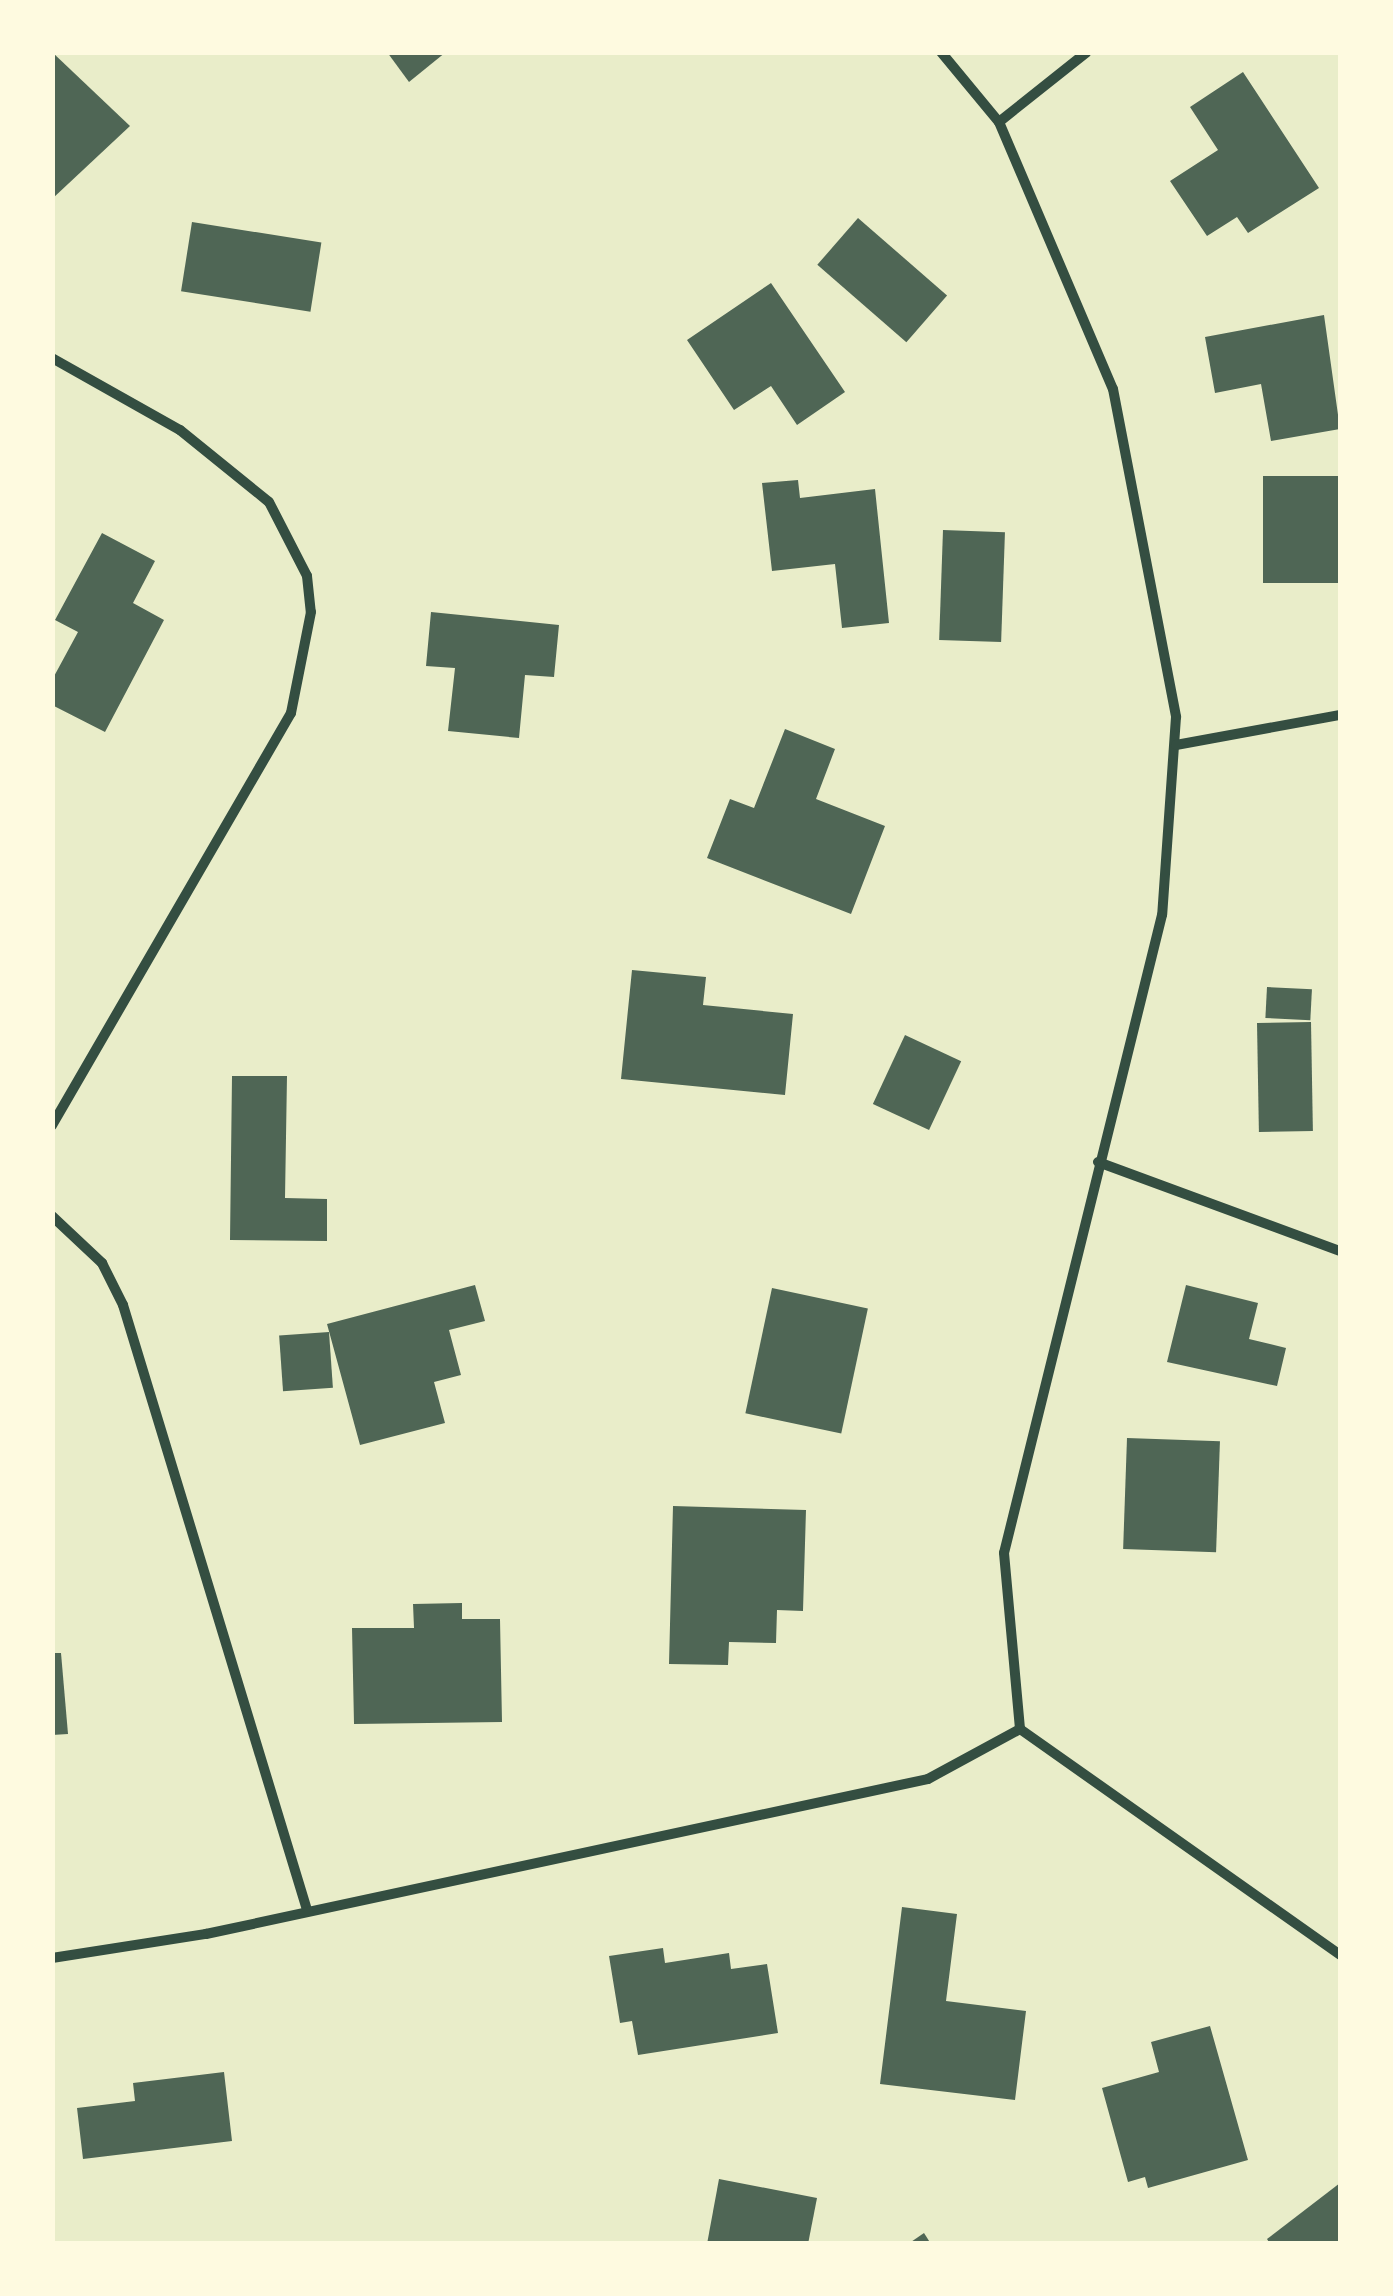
<!DOCTYPE html>
<style>
body{margin:0}
#map{position:relative;width:1393px;height:2296px;overflow:hidden;background:#e9edc9;font-family:"Fira Sans",sans-serif}
div>[style]{position:absolute}
.building>*{inset:0;background:#4f6655;transform-origin:0 0}
.minor>*{height:10px;margin:-5px;padding:0 5px;transform-origin:5px;border-radius:5px;background:#344e41}
span{translate:-50% -50%;white-space:nowrap;text-align:center;line-height:1.15;-webkit-text-stroke:9px #fefae0;paint-order:stroke}
.frame{position:absolute;inset:0;border:55px solid #fefae0;pointer-events:none}
</style>
<div id="map">
<div class="building">
<div style="clip-path:polygon(52px 52px,130px 126px,52px 199px)"></div>
<div style="clip-path:polygon(387px 52px,446px 52px,409px 82px)"></div>
<div style="clip-path:polygon(1243px 72px,1319px 188px,1248px 233px,1237px 217px,1207px 236px,1170px 181px,1218px 150px,1190px 107px)"></div>
<div style="left:858px;top:218px;width:118px;height:62px;rotate:41deg"></div>
<div style="left:192px;top:222px;width:131px;height:70px;rotate:9deg"></div>
<div style="clip-path:polygon(771px 283px,845px 392px,797px 425px,771px 386px,734px 410px,687px 340px)"></div>
<div style="clip-path:polygon(1324px 315px,1340px 429px,1271px 441px,1261px 384px,1215px 393px,1205px 337px)"></div>
<div style="left:1340px;top:476px;width:107px;height:77px;rotate:90deg"></div>
<div style="clip-path:polygon(798px 480px,800px 498px,875px 489px,889px 623px,842px 628px,835px 564px,772px 571px,762px 483px)"></div>
<div style="left:943px;top:530px;width:62px;height:110px;rotate:2deg"></div>
<div style="clip-path:polygon(102px 533px,155px 561px,133px 603px,164px 620px,105px 732px,52px 705px,52px 680px,78px 632px,55px 620px)"></div>
<div style="clip-path:polygon(431px 612px,559px 625px,554px 677px,525px 675px,519px 738px,448px 731px,455px 668px,426px 666px)"></div>
<div style="clip-path:polygon(785px 729px,835px 749px,816px 799px,885px 826px,851px 914px,707px 858px,730px 799px,754px 808px)"></div>
<div style="clip-path:polygon(632px 970px,706px 977px,703px 1005px,793px 1014px,785px 1095px,621px 1079px)"></div>
<div style="left:1267px;top:987px;width:45px;height:31px;rotate:3deg"></div>
<div style="left:1311px;top:1022px;width:109px;height:54px;rotate:89deg"></div>
<div style="left:905px;top:1035px;width:62px;height:76px;rotate:25deg"></div>
<div style="clip-path:polygon(232px 1076px,287px 1076px,285px 1198px,327px 1199px,327px 1241px,230px 1240px)"></div>
<div style="clip-path:polygon(475px 1285px,485px 1321px,449px 1330px,461px 1375px,434px 1382px,445px 1423px,360px 1445px,327px 1324px)"></div>
<div style="clip-path:polygon(1186px 1285px,1258px 1303px,1249px 1339px,1286px 1348px,1277px 1386px,1167px 1362px)"></div>
<div style="left:772px;top:1288px;width:98px;height:128px;rotate:12deg"></div>
<div style="left:329px;top:1332px;width:56px;height:50px;rotate:86deg"></div>
<div style="left:1127px;top:1438px;width:93px;height:111px;rotate:2deg"></div>
<div style="clip-path:polygon(673px 1506px,806px 1510px,803px 1611px,777px 1610px,776px 1643px,729px 1642px,728px 1665px,669px 1664px)"></div>
<div style="clip-path:polygon(462px 1603px,462px 1619px,500px 1619px,502px 1722px,354px 1724px,352px 1628px,414px 1628px,413px 1604px)"></div>
<div style="clip-path:polygon(52px 1653px,61px 1653px,68px 1734px,52px 1735px)"></div>
<div style="clip-path:polygon(902px 1907px,957px 1914px,946px 2001px,1026px 2011px,1015px 2100px,880px 2084px)"></div>
<div style="clip-path:polygon(663px 1948px,665px 1963px,729px 1953px,731px 1969px,767px 1964px,778px 2033px,638px 2055px,632px 2021px,620px 2023px,609px 1956px)"></div>
<div style="clip-path:polygon(1210px 2026px,1248px 2160px,1148px 2188px,1145px 2177px,1128px 2182px,1102px 2088px,1159px 2072px,1151px 2042px)"></div>
<div style="clip-path:polygon(224px 2072px,232px 2141px,83px 2159px,77px 2108px,135px 2101px,133px 2083px)"></div>
<div style="clip-path:polygon(719px 2179px,817px 2198px,808px 2244px,707px 2244px)"></div>
<div style="clip-path:polygon(1340px 2183px,1340px 2244px,1270px 2244px,1267px 2239px)"></div>
<div style="clip-path:polygon(924px 2233px,931px 2244px,908px 2244px)"></div>
</div>
<div class="minor">
<div style="left:941px;top:52px;width:91px;rotate:50.4deg"></div>
<div style="left:999px;top:122px;width:290px;rotate:66.9deg"></div>
<div style="left:1113px;top:389px;width:334px;rotate:79.1deg"></div>
<div style="left:1176px;top:717px;width:198px;rotate:94deg"></div>
<div style="left:1162px;top:915px;width:657px;rotate:103.91deg"></div>
<div style="left:1004px;top:1553px;width:177px;rotate:84.8deg"></div>
<div style="left:1020px;top:1729px;width:392px;rotate:35.2deg"></div>
<div style="left:999px;top:122px;width:112px;rotate:-38.5deg"></div>
<div style="left:52px;top:358px;width:147px;rotate:29.4deg"></div>
<div style="left:180px;top:430px;width:114px;rotate:39deg"></div>
<div style="left:269px;top:502px;width:83px;rotate:62.8deg"></div>
<div style="left:307px;top:576px;width:36px;rotate:84deg"></div>
<div style="left:311px;top:612px;width:103px;rotate:101.2deg"></div>
<div style="left:291px;top:713px;width:477px;rotate:120.1deg"></div>
<div style="left:1176px;top:745px;width:167px;rotate:-10.4deg"></div>
<div style="left:1098px;top:1162px;width:258px;rotate:20.2deg"></div>
<div style="left:52px;top:1216px;width:69px;rotate:43.2deg"></div>
<div style="left:102px;top:1263px;width:47px;rotate:63.4deg"></div>
<div style="left:123px;top:1305px;width:632px;rotate:73.08deg"></div>
<div style="left:52px;top:1958px;width:156px;rotate:-8.9deg"></div>
<div style="left:206px;top:1934px;width:738px;rotate:-12.12deg"></div>
<div style="left:928px;top:1779px;width:105px;rotate:-28.5deg"></div>
</div>
<div class="frame"></div>
</div>
